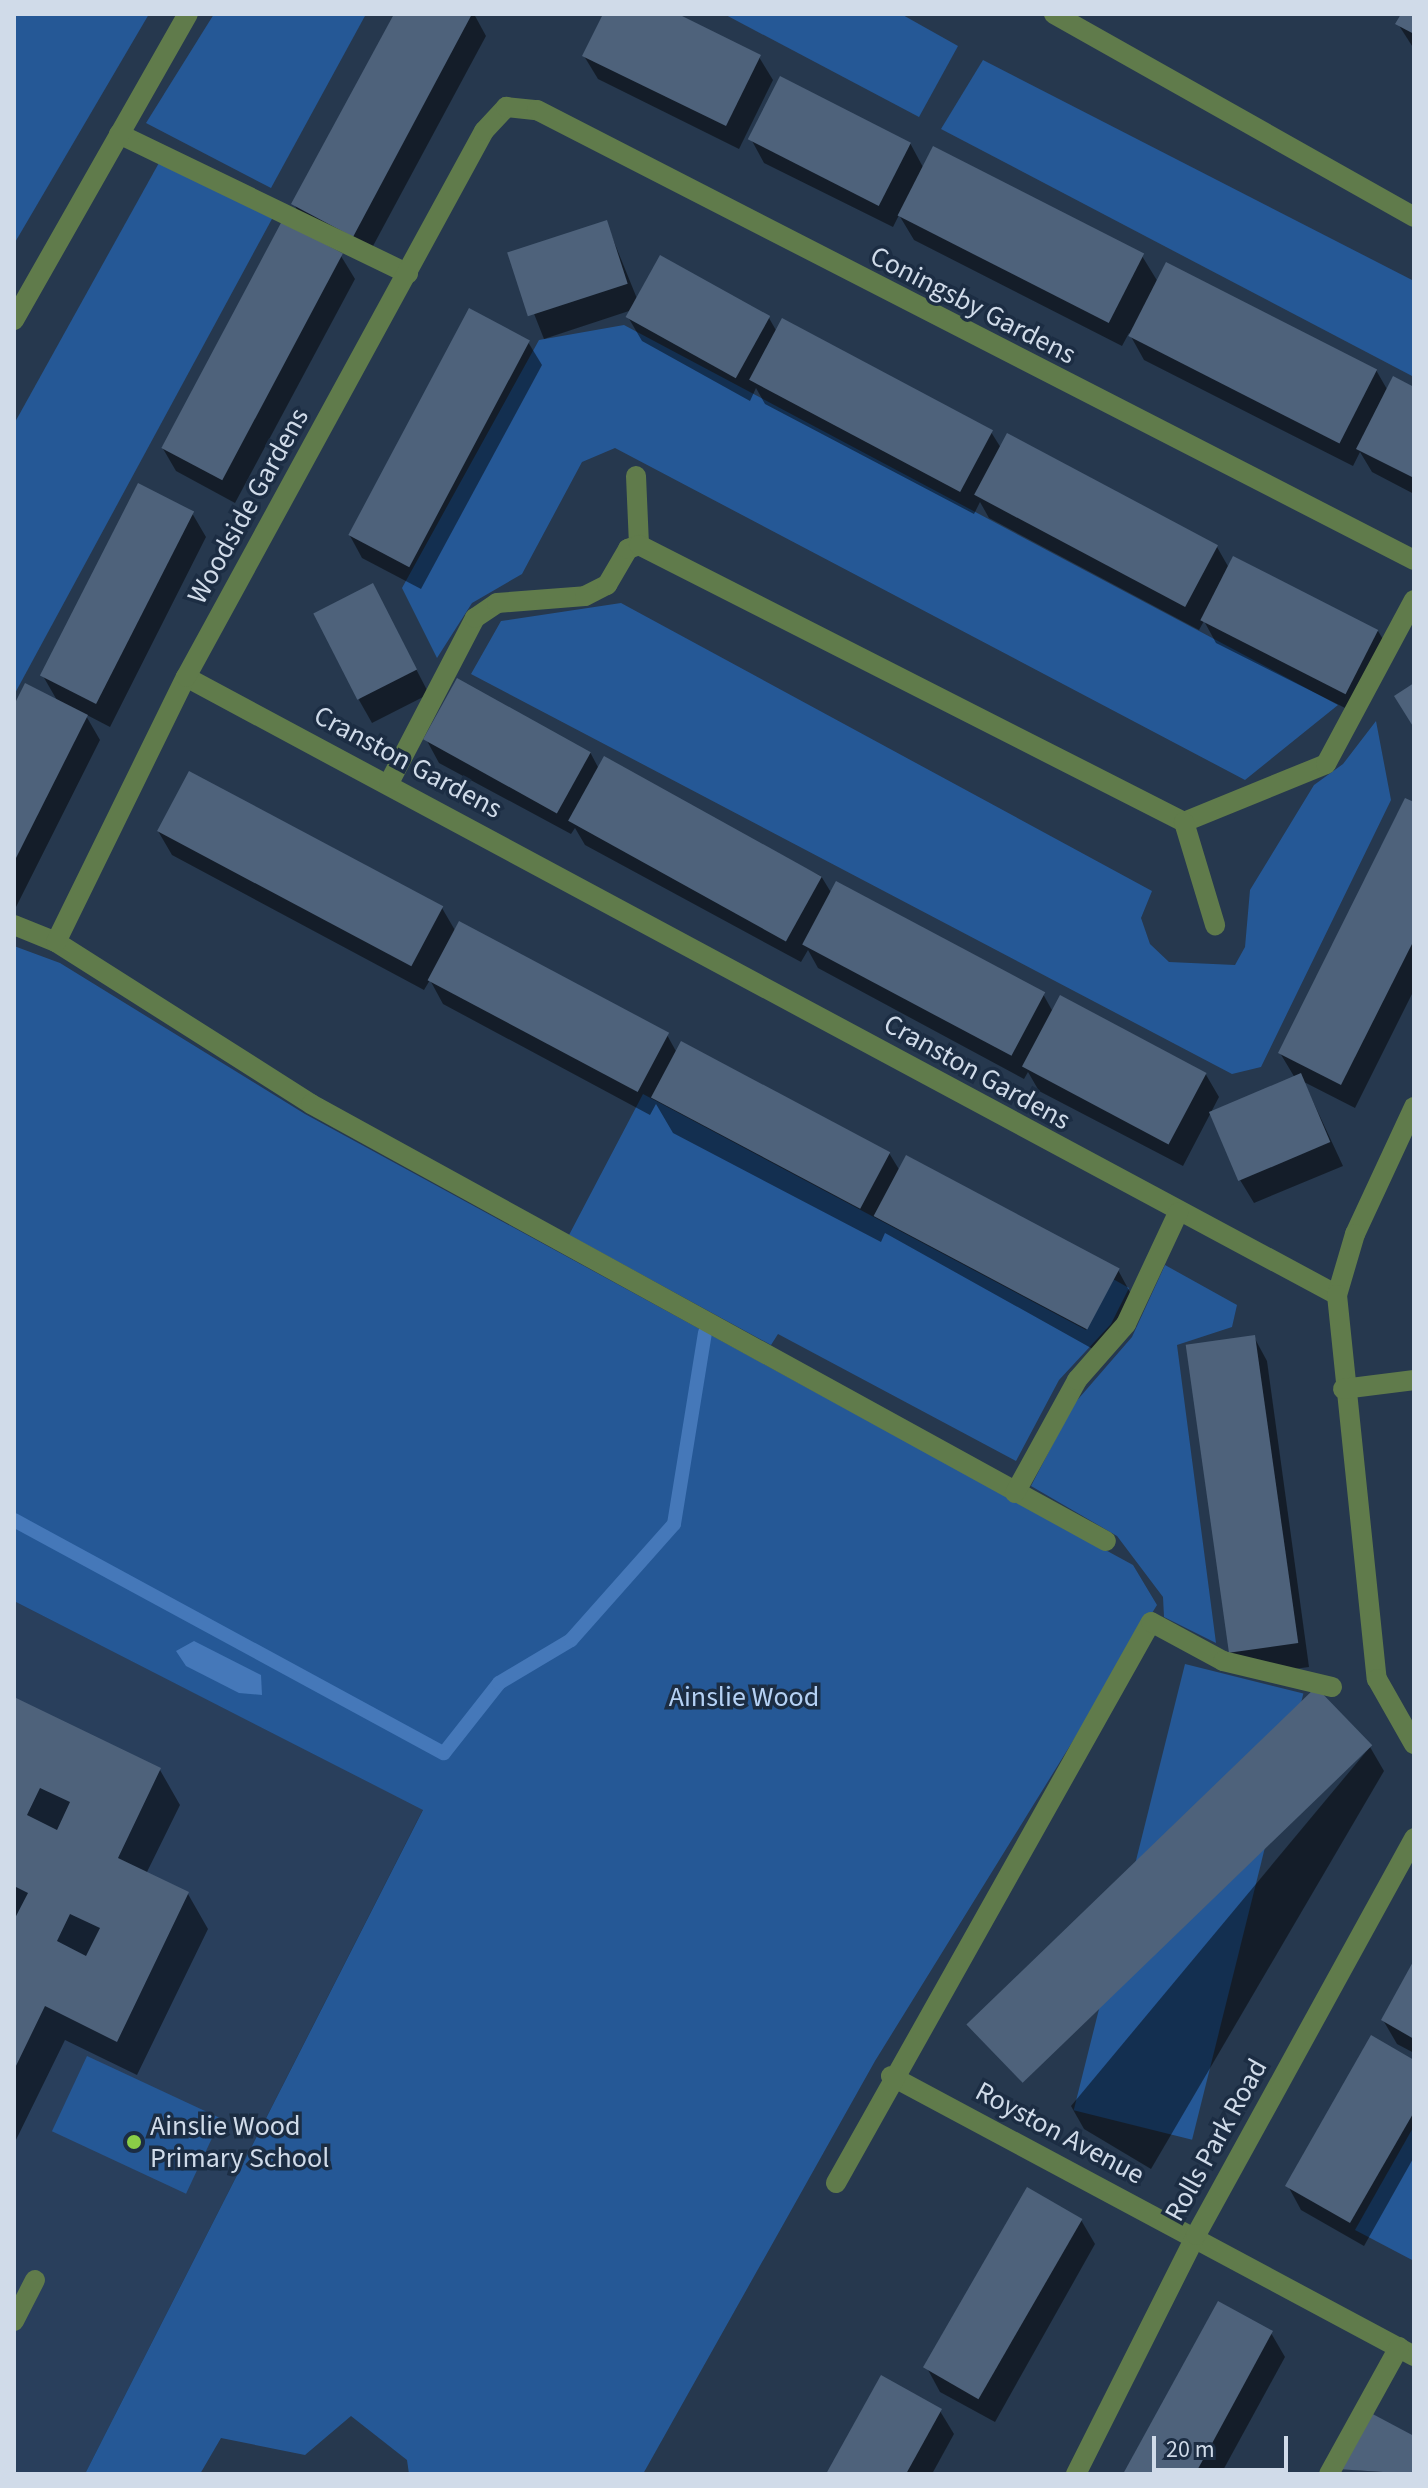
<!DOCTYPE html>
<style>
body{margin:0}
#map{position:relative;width:1428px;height:2488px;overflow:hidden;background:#26384e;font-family:"Source Sans 3",sans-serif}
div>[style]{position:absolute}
.built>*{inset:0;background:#293f5c}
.green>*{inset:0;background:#255896;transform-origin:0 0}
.water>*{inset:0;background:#4578b9}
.shadow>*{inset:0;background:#0007}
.stream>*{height:14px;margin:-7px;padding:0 7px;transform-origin:7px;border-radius:7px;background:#4578b9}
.building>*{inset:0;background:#4e627b;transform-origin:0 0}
.minor>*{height:20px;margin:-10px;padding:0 10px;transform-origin:10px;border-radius:10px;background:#607b4b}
.dots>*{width:22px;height:22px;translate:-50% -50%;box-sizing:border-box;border:4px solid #1c2d43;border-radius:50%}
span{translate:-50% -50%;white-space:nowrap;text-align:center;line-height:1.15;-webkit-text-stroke:7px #1c2d43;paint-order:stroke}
.street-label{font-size:28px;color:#d0dbe9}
.park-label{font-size:28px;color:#b5d1f4}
.poi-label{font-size:28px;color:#d0dbe9}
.left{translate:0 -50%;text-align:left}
.frame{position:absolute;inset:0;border:16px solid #d0dbe9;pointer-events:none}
.scale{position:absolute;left:1152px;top:2436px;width:136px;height:36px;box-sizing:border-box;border:4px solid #d0dbe9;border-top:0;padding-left:10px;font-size:24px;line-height:28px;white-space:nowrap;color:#d0dbe9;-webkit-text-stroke:6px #1c2d43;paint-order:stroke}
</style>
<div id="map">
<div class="built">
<div style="clip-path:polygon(14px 1601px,423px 1809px,85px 2474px,14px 2474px)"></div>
</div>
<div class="green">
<div style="clip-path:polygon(14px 14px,149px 14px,14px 244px)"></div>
<div style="clip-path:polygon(214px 14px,366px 14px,271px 188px,146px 123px)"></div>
<div style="clip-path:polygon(724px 14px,901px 14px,958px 46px,919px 117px)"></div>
<div style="clip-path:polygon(983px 60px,1414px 281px,1414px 377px,941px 129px)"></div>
<div style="clip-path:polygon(160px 161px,273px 217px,14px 695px,14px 424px)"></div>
<div style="clip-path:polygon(624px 325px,1338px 705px,1245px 780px,615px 448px,582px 462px,522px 574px,472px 603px,437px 658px,402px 588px,539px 340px)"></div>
<div style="clip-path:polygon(621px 603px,1152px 891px,1141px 918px,1150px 944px,1169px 962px,1235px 965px,1245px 947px,1250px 890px,1314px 785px,1343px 764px,1376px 721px,1391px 800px,1261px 1067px,1232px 1074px,471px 674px,501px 621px)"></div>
<div style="clip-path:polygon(14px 946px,60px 963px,305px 1114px,1133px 1565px,1157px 1605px,875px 2061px,643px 2474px,409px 2474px,407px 2460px,351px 2416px,305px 2455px,221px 2438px,200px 2474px,85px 2474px,423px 1810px,14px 1601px)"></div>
<div style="clip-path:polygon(643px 1094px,1086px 1330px,1113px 1279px,1129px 1288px,1111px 1324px,1059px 1380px,1016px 1461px,778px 1334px,771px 1345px,569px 1235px)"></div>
<div style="clip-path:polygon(1165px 1265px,1237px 1305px,1232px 1327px,1177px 1345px,1216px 1643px,1164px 1617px,1163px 1597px,1117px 1536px,1031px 1486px,1073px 1405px,1132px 1337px)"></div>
<div style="left:1185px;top:1664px;width:122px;height:460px;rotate:14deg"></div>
<div style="left:87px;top:2056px;width:148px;height:83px;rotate:25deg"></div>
<div style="clip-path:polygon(1414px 2126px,1414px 2261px,1355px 2230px)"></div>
</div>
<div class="water">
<div style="clip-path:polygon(194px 1641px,261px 1675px,262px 1695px,239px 1693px,186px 1666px,176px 1651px)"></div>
</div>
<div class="shadow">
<div style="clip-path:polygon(396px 14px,474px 14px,486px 36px,366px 259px,307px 227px,294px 204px)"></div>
<div style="clip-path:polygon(605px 14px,673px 14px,759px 57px,773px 80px,739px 149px,598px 79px,584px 56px)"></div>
<div style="clip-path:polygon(1403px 14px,1414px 14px,1414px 49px,1398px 24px)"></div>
<div style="clip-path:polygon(751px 139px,910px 143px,924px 169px,1142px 256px,1158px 282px,1376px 370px,1388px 391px,1414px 389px,1414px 494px,1372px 472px,1360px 452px,1353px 466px,1144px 360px,1129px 333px,1122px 346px,914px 240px,899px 215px,893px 227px,764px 163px)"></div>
<div style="clip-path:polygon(606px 222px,638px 301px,769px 318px,777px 332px,991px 432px,1001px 448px,1217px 547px,1229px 568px,1378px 631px,1392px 654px,1361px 716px,1216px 643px,1204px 621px,1199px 630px,989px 518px,980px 502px,974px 514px,765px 404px,756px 388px,750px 401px,642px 341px,628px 317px,632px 310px,544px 339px,510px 253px)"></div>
<div style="clip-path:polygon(341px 256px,355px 279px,235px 503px,176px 471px,162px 447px)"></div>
<div style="clip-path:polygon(528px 342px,542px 365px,421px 589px,362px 558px,349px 534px)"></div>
<div style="clip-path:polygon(192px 513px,206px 537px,110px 727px,85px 714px,100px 740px,14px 911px,14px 710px,58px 702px,43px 676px)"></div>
<div style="clip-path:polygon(385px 609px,429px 694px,372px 723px,359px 700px)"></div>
<div style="clip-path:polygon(426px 739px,590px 752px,599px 769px,821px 876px,832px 894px,1043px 994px,1053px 1012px,1205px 1073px,1219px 1097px,1183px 1166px,1039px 1091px,1028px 1072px,1024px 1079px,818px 968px,808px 950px,801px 962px,585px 845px,575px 828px,571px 834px,439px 763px)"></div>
<div style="clip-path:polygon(1414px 805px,1414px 990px,1355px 1108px,1304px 1082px,1343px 1166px,1254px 1203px,1240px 1180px,1295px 1078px,1280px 1053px)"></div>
<div style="clip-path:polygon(158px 831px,442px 908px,456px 932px,667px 1035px,677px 1053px,889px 1153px,900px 1171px,1118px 1270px,1131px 1294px,1100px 1353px,885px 1233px,881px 1242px,673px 1133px,656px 1104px,650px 1115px,443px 1004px,430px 980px,424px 990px,172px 855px)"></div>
<div style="clip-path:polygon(1254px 1337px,1267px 1361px,1309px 1667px,1243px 1676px,1230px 1652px)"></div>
<div style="clip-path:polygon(14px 1702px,160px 1770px,180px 1805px,146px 1874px,188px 1894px,208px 1929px,137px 2075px,65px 2040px,14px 2144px)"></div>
<div style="clip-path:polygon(1370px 1747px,1384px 1771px,1151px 2169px,1084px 2129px,1071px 2106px)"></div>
<div style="clip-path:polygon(1414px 1965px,1414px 2053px,1397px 2044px,1383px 2020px)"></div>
<div style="clip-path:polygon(1414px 2062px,1414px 2157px,1364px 2246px,1301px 2210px,1288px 2186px)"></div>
<div style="clip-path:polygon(1081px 2220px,1095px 2244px,995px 2422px,940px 2392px,927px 2368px)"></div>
<div style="clip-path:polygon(1271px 2333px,1285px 2357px,1221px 2474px,1126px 2474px)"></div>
<div style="clip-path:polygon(940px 2411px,954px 2434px,932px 2474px,828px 2474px)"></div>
<div style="clip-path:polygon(1414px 2439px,1414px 2474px,1338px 2469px)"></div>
</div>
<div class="stream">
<div style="left:14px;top:1520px;width:489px;rotate:28.5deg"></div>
<div style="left:444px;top:1753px;width:89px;rotate:-51.8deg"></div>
<div style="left:499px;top:1683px;width:84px;rotate:-30.8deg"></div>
<div style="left:571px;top:1640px;width:155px;rotate:-48.4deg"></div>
<div style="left:674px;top:1524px;width:194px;rotate:-80.8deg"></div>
</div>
<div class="building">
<div style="clip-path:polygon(394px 14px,472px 14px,353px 237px,291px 204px)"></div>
<div style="clip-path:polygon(603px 14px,678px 14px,761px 55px,726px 126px,582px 56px)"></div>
<div style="clip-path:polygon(1401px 14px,1414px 14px,1414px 34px,1395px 24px)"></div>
<div style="left:780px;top:76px;width:147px;height:71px;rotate:27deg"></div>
<div style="left:933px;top:146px;width:237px;height:78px;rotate:27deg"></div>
<div style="left:607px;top:220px;width:67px;height:105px;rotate:72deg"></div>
<div style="left:282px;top:221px;width:69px;height:257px;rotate:28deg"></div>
<div style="left:660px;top:255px;width:126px;height:71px;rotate:29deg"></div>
<div style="left:1166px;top:262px;width:237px;height:83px;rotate:27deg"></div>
<div style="left:469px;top:308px;width:69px;height:257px;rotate:28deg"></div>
<div style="left:782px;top:318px;width:239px;height:70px;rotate:28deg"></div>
<div style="clip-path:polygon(1393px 376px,1414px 387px,1414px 478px,1356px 449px)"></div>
<div style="left:1007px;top:433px;width:239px;height:70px;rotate:28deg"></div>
<div style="left:138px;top:483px;width:63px;height:216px;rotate:27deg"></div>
<div style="left:1233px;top:556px;width:163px;height:72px;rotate:27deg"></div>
<div style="left:373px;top:583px;width:97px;height:67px;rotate:63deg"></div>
<div style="left:457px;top:678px;width:153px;height:70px;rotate:29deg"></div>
<div style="clip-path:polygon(25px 683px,88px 715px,14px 862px,14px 705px)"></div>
<div style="clip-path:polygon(1414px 683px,1414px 728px,1394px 696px)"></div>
<div style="left:604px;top:756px;width:249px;height:74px;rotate:29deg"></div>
<div style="left:189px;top:771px;width:288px;height:68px;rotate:28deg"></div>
<div style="clip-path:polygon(1405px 798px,1414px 802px,1414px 940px,1341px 1085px,1278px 1053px)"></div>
<div style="left:836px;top:881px;width:237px;height:72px;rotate:28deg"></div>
<div style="left:459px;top:921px;width:238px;height:67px;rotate:28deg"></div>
<div style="left:1060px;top:995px;width:166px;height:81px;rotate:28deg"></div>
<div style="left:681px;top:1041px;width:237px;height:64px;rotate:28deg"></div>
<div style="left:1301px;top:1073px;width:75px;height:100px;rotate:67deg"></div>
<div style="left:906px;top:1155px;width:242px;height:69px;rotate:28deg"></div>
<div style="left:1255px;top:1335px;width:311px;height:70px;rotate:82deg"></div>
<div style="left:1316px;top:1687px;width:81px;height:486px;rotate:46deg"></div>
<div style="clip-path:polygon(evenodd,14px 1697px,161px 1768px,118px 1858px,189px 1892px,117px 2042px,45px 2006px,14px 2070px,14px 1920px,28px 1893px,14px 1886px,14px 1697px,40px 1788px,70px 1802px,57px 1830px,27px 1815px,40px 1788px,14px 1697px,70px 1914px,100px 1928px,86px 1956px,57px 1941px,70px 1914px)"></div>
<div style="clip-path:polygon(1414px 1960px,1414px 2039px,1381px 2020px)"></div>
<div style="clip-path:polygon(1371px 2035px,1414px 2060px,1414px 2112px,1350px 2223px,1285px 2186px)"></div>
<div style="left:1027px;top:2187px;width:64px;height:208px;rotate:30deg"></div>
<div style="clip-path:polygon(1218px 2301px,1273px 2331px,1209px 2449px,1195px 2474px,1123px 2474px)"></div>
<div style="clip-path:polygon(881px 2375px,942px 2409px,906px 2474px,826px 2474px)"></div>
<div style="clip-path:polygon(1367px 2411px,1414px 2436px,1414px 2474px,1336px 2469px)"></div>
</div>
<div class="minor">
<div style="left:1054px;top:14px;width:413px;rotate:29.4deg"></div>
<div style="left:119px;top:134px;width:321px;rotate:25.8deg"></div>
<div style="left:14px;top:320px;width:352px;rotate:-60.4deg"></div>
<div style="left:636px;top:476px;width:69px;rotate:87.5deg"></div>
<div style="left:186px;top:677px;width:1306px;rotate:28.23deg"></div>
<div style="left:389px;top:783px;width:186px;rotate:-62.5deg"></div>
<div style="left:475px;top:618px;width:27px;rotate:-34deg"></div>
<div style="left:497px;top:603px;width:88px;rotate:-4.5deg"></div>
<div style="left:585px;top:596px;width:25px;rotate:-27deg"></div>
<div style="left:607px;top:585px;width:42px;rotate:-59.7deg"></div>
<div style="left:628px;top:549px;width:12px;rotate:-20deg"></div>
<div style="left:639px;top:545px;width:611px;rotate:26.94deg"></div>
<div style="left:1184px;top:822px;width:153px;rotate:-22.2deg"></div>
<div style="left:1326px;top:764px;width:186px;rotate:-61.8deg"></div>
<div style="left:1184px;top:822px;width:108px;rotate:73.2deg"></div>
<div style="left:14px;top:925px;width:45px;rotate:22deg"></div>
<div style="left:56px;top:942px;width:302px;rotate:32.4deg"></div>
<div style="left:311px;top:1104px;width:907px;rotate:28.8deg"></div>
<div style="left:56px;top:942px;width:295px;rotate:-63.9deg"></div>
<div style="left:186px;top:677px;width:622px;rotate:-61.37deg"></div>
<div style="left:484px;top:131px;width:33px;rotate:-47deg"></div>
<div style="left:506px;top:107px;width:31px;rotate:6deg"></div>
<div style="left:537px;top:110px;width:986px;rotate:27.16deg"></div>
<div style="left:1414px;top:1107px;width:140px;rotate:114.9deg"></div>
<div style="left:1355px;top:1234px;width:64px;rotate:106.4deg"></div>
<div style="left:1337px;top:1295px;width:386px;rotate:84.1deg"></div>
<div style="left:1377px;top:1679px;width:75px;rotate:60.4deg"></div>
<div style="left:1343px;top:1389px;width:72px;rotate:-7.2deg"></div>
<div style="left:1015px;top:1493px;width:129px;rotate:-61.2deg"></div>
<div style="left:1077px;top:1380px;width:74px;rotate:-48.8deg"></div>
<div style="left:1126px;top:1324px;width:123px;rotate:-64.9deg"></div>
<div style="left:891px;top:2076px;width:593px;rotate:28.16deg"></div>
<div style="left:836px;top:2183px;width:643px;rotate:-60.69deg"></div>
<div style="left:1151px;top:1622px;width:82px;rotate:28.4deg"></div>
<div style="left:1223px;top:1661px;width:112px;rotate:13.4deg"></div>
<div style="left:14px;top:2321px;width:46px;rotate:-62.9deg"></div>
<div style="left:1076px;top:2474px;width:267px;rotate:-63.3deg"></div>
<div style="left:1196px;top:2235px;width:453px;rotate:-61.2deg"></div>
<div style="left:1329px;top:2474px;width:145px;rotate:-61.1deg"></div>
</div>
<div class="dots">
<div style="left:134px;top:2142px;background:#8ace47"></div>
</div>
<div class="street-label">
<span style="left:973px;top:305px;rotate:27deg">Coningsby Gardens</span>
<span style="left:248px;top:506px;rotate:-61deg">Woodside Gardens</span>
<span style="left:408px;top:762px;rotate:28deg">Cranston Gardens</span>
<span style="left:977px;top:1072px;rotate:29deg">Cranston Gardens</span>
<span style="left:1060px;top:2133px;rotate:28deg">Royston Avenue</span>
<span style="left:1216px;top:2140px;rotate:-61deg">Rolls Park Road</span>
</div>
<div class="park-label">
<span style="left:744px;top:1697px">Ainslie Wood</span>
</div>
<div class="poi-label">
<span class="left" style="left:150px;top:2142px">Ainslie Wood<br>Primary School</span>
</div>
<div class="frame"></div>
<div class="scale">20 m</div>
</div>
